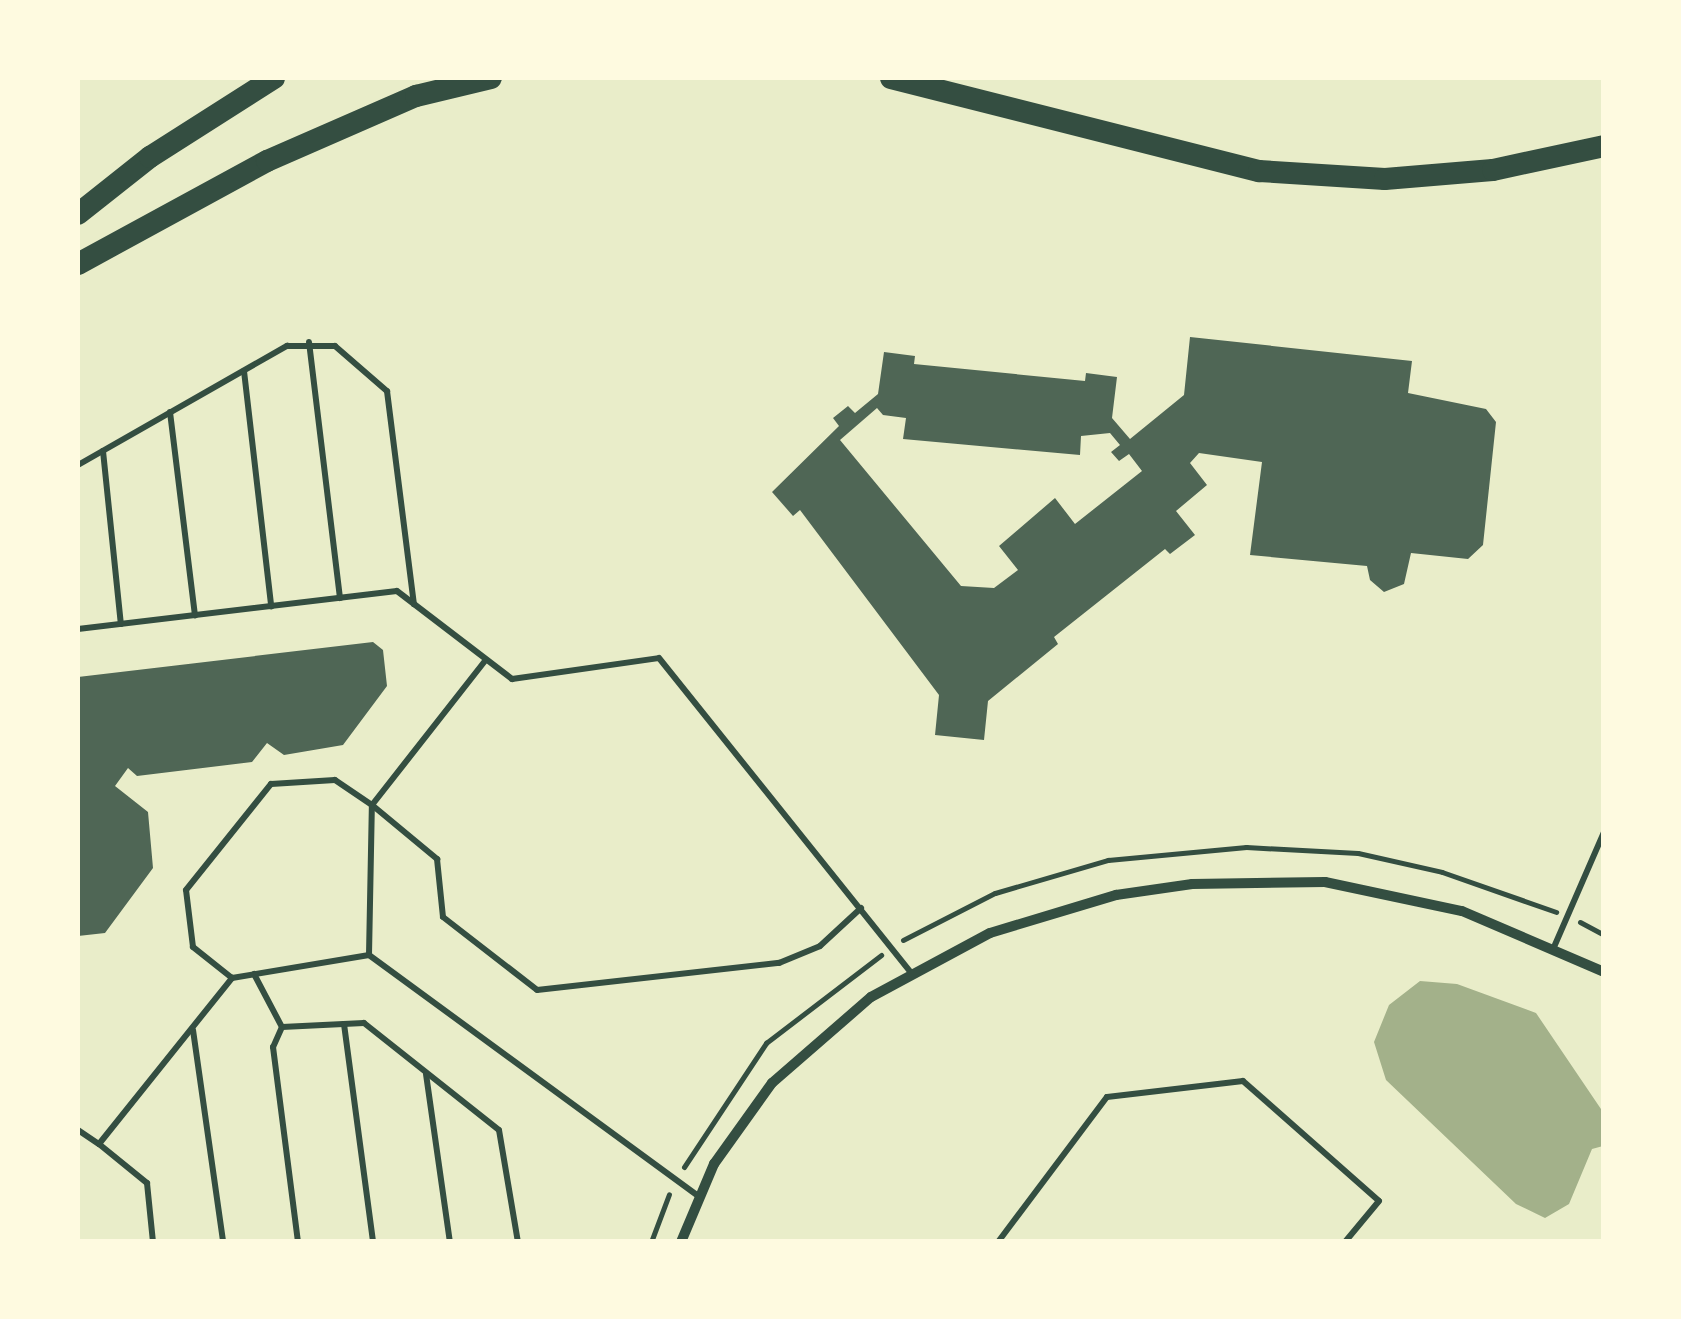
<!DOCTYPE html>
<style>
body{margin:0}
#map{position:relative;width:1681px;height:1319px;overflow:hidden;background:#e9edc9;font-family:"Golos Text",sans-serif}
div>[style]{position:absolute}
.water>*{inset:0;background:#a3b18a}
.building>*{inset:0;background:#4f6655}
.path>*{height:5px;margin:-2.5px;padding:0 2.5px;transform-origin:2.5px;border-radius:2.5px;background:#344e41}
.service>*{height:6px;margin:-3px;padding:0 3px;transform-origin:3px;border-radius:3px;background:#344e41}
.minor>*{height:10px;margin:-5px;padding:0 5px;transform-origin:5px;border-radius:5px;background:#344e41}
.motorway>*{height:22px;margin:-11px;padding:0 11px;transform-origin:11px;border-radius:11px;background:#344e41}
span{translate:-50% -50%;white-space:nowrap;text-align:center;line-height:1.15;-webkit-text-stroke:10px #fefae0;paint-order:stroke}
.frame{position:absolute;inset:0;border:80px solid #fefae0;pointer-events:none}
</style>
<div id="map">
<div class="water">
<div style="clip-path:polygon(1420px 981px,1457px 984px,1536px 1013px,1603px 1112px,1603px 1146px,1592px 1149px,1569px 1204px,1545px 1218px,1516px 1204px,1386px 1080px,1374px 1042px,1389px 1005px)"></div>
</div>
<div class="building">
<div style="clip-path:polygon(evenodd,1190px 337px,1412px 361px,1408px 393px,1486px 409px,1496px 422px,1483px 545px,1468px 559px,1411px 553px,1404px 584px,1384px 592px,1370px 580px,1367px 566px,1250px 555px,1262px 462px,1199px 453px,1190px 463px,1207px 485px,1176px 511px,1195px 535px,1170px 554px,1165px 549px,1054px 637px,1058px 644px,988px 701px,984px 740px,935px 735px,939px 695px,800px 510px,793px 516px,772px 492px,839px 426px,833px 418px,848px 406px,855px 413px,878px 394px,884px 352px,915px 356px,914px 364px,1085px 381px,1086px 373px,1117px 377px,1112px 418px,1130px 439px,1184px 395px,1190px 337px,877px 408px,883px 415px,906px 418px,903px 439px,1080px 455px,1081px 436px,1110px 433px,1120px 445px,1111px 452px,1119px 461px,1129px 454px,1142px 471px,1075px 524px,1055px 498px,999px 546px,1018px 570px,994px 588px,961px 586px,840px 440px,877px 408px)"></div>
<div style="clip-path:polygon(373px 642px,383px 650px,387px 686px,343px 745px,284px 755px,267px 743px,252px 762px,137px 776px,128px 768px,115px 786px,148px 812px,153px 868px,105px 933px,78px 936px,78px 677px)"></div>
</div>
<div class="path">
<div style="left:1580px;top:922px;width:27px;rotate:28deg"></div>
<div style="left:903px;top:940px;width:103px;rotate:-27.1deg"></div>
<div style="left:995px;top:893px;width:118px;rotate:-16.3deg"></div>
<div style="left:1108px;top:860px;width:139px;rotate:-5.4deg"></div>
<div style="left:1246px;top:847px;width:112px;rotate:3.1deg"></div>
<div style="left:1358px;top:853px;width:86px;rotate:12.7deg"></div>
<div style="left:1442px;top:872px;width:121px;rotate:19.3deg"></div>
<div style="left:684px;top:1167px;width:149px;rotate:-56.5deg"></div>
<div style="left:766px;top:1043px;width:145px;rotate:-37.4deg"></div>
<div style="left:651px;top:1242px;width:51px;rotate:-69.4deg"></div>
</div>
<div class="service">
<div style="left:309px;top:342px;width:258px;rotate:83.1deg"></div>
<div style="left:244px;top:371px;width:237px;rotate:83.4deg"></div>
<div style="left:170px;top:412px;width:205px;rotate:83deg"></div>
<div style="left:103px;top:451px;width:174px;rotate:84.1deg"></div>
<div style="left:78px;top:465px;width:241px;rotate:-29.7deg"></div>
<div style="left:287px;top:346px;width:48px"></div>
<div style="left:335px;top:346px;width:69px;rotate:40.9deg"></div>
<div style="left:387px;top:391px;width:215px;rotate:82.8deg"></div>
<div style="left:78px;top:629px;width:321px;rotate:-6.8deg"></div>
<div style="left:397px;top:591px;width:145px;rotate:37.4deg"></div>
<div style="left:512px;top:679px;width:148px;rotate:-8.1deg"></div>
<div style="left:659px;top:658px;width:403px;rotate:51.3deg"></div>
<div style="left:1554px;top:947px;width:125px;rotate:-66.5deg"></div>
<div style="left:369px;top:955px;width:408px;rotate:36.2deg"></div>
<div style="left:254px;top:974px;width:60px;rotate:62.2deg"></div>
<div style="left:282px;top:1027px;width:82px;rotate:-2.8deg"></div>
<div style="left:364px;top:1023px;width:172px;rotate:38.4deg"></div>
<div style="left:499px;top:1130px;width:114px;rotate:80.4deg"></div>
<div style="left:232px;top:978px;width:50px;rotate:-141.5deg"></div>
<div style="left:193px;top:947px;width:57px;rotate:-97deg"></div>
<div style="left:186px;top:890px;width:136px;rotate:-51.3deg"></div>
<div style="left:271px;top:784px;width:64px;rotate:-3.6deg"></div>
<div style="left:335px;top:780px;width:45px;rotate:34deg"></div>
<div style="left:372px;top:805px;width:85px;rotate:39.7deg"></div>
<div style="left:437px;top:859px;width:58px;rotate:84.1deg"></div>
<div style="left:443px;top:917px;width:119px;rotate:37.8deg"></div>
<div style="left:537px;top:990px;width:244px;rotate:-6.4deg"></div>
<div style="left:779px;top:963px;width:44px;rotate:-22.5deg"></div>
<div style="left:820px;top:946px;width:56px;rotate:-42.8deg"></div>
<div style="left:344px;top:1024px;width:220px;rotate:82.4deg"></div>
<div style="left:282px;top:1027px;width:22px;rotate:114deg"></div>
<div style="left:273px;top:1047px;width:197px;rotate:82.7deg"></div>
<div style="left:193px;top:1030px;width:214px;rotate:81.9deg"></div>
<div style="left:426px;top:1074px;width:170px;rotate:81.9deg"></div>
<div style="left:78px;top:1130px;width:25px;rotate:34deg"></div>
<div style="left:99px;top:1144px;width:213px;rotate:-51.3deg"></div>
<div style="left:232px;top:978px;width:139px;rotate:-9.5deg"></div>
<div style="left:369px;top:955px;width:150px;rotate:-88.9deg"></div>
<div style="left:372px;top:805px;width:183px;rotate:-51.9deg"></div>
<div style="left:99px;top:1144px;width:62px;rotate:39.1deg"></div>
<div style="left:147px;top:1183px;width:59px;rotate:84.2deg"></div>
<div style="left:998px;top:1242px;width:181px;rotate:-53.1deg"></div>
<div style="left:1107px;top:1097px;width:137px;rotate:-6.7deg"></div>
<div style="left:1243px;top:1081px;width:181px;rotate:41.4deg"></div>
<div style="left:1379px;top:1201px;width:53px;rotate:129.7deg"></div>
</div>
<div class="minor">
<div style="left:681px;top:1242px;width:85px;rotate:-67.1deg"></div>
<div style="left:714px;top:1164px;width:100px;rotate:-54.4deg"></div>
<div style="left:772px;top:1083px;width:131px;rotate:-41deg"></div>
<div style="left:871px;top:997px;width:135px;rotate:-28.3deg"></div>
<div style="left:990px;top:933px;width:132px;rotate:-16.8deg"></div>
<div style="left:1116px;top:895px;width:77px;rotate:-8.2deg"></div>
<div style="left:1192px;top:884px;width:133px;rotate:-0.9deg"></div>
<div style="left:1325px;top:882px;width:140px;rotate:12deg"></div>
<div style="left:1462px;top:911px;width:155px;rotate:23.2deg"></div>
</div>
<div class="motorway">
<div style="left:891px;top:78px;width:380px;rotate:14.2deg"></div>
<div style="left:1259px;top:171px;width:126px;rotate:3.6deg"></div>
<div style="left:1385px;top:179px;width:108px;rotate:-4.8deg"></div>
<div style="left:1493px;top:170px;width:114px;rotate:-12.2deg"></div>
<div style="left:78px;top:214px;width:92px;rotate:-38.4deg"></div>
<div style="left:150px;top:157px;width:147px;rotate:-32.5deg"></div>
<div style="left:78px;top:264px;width:215px;rotate:-28.6deg"></div>
<div style="left:267px;top:161px;width:163px;rotate:-23.6deg"></div>
<div style="left:416px;top:96px;width:77px;rotate:-13.5deg"></div>
</div>
<div class="frame"></div>
</div>
